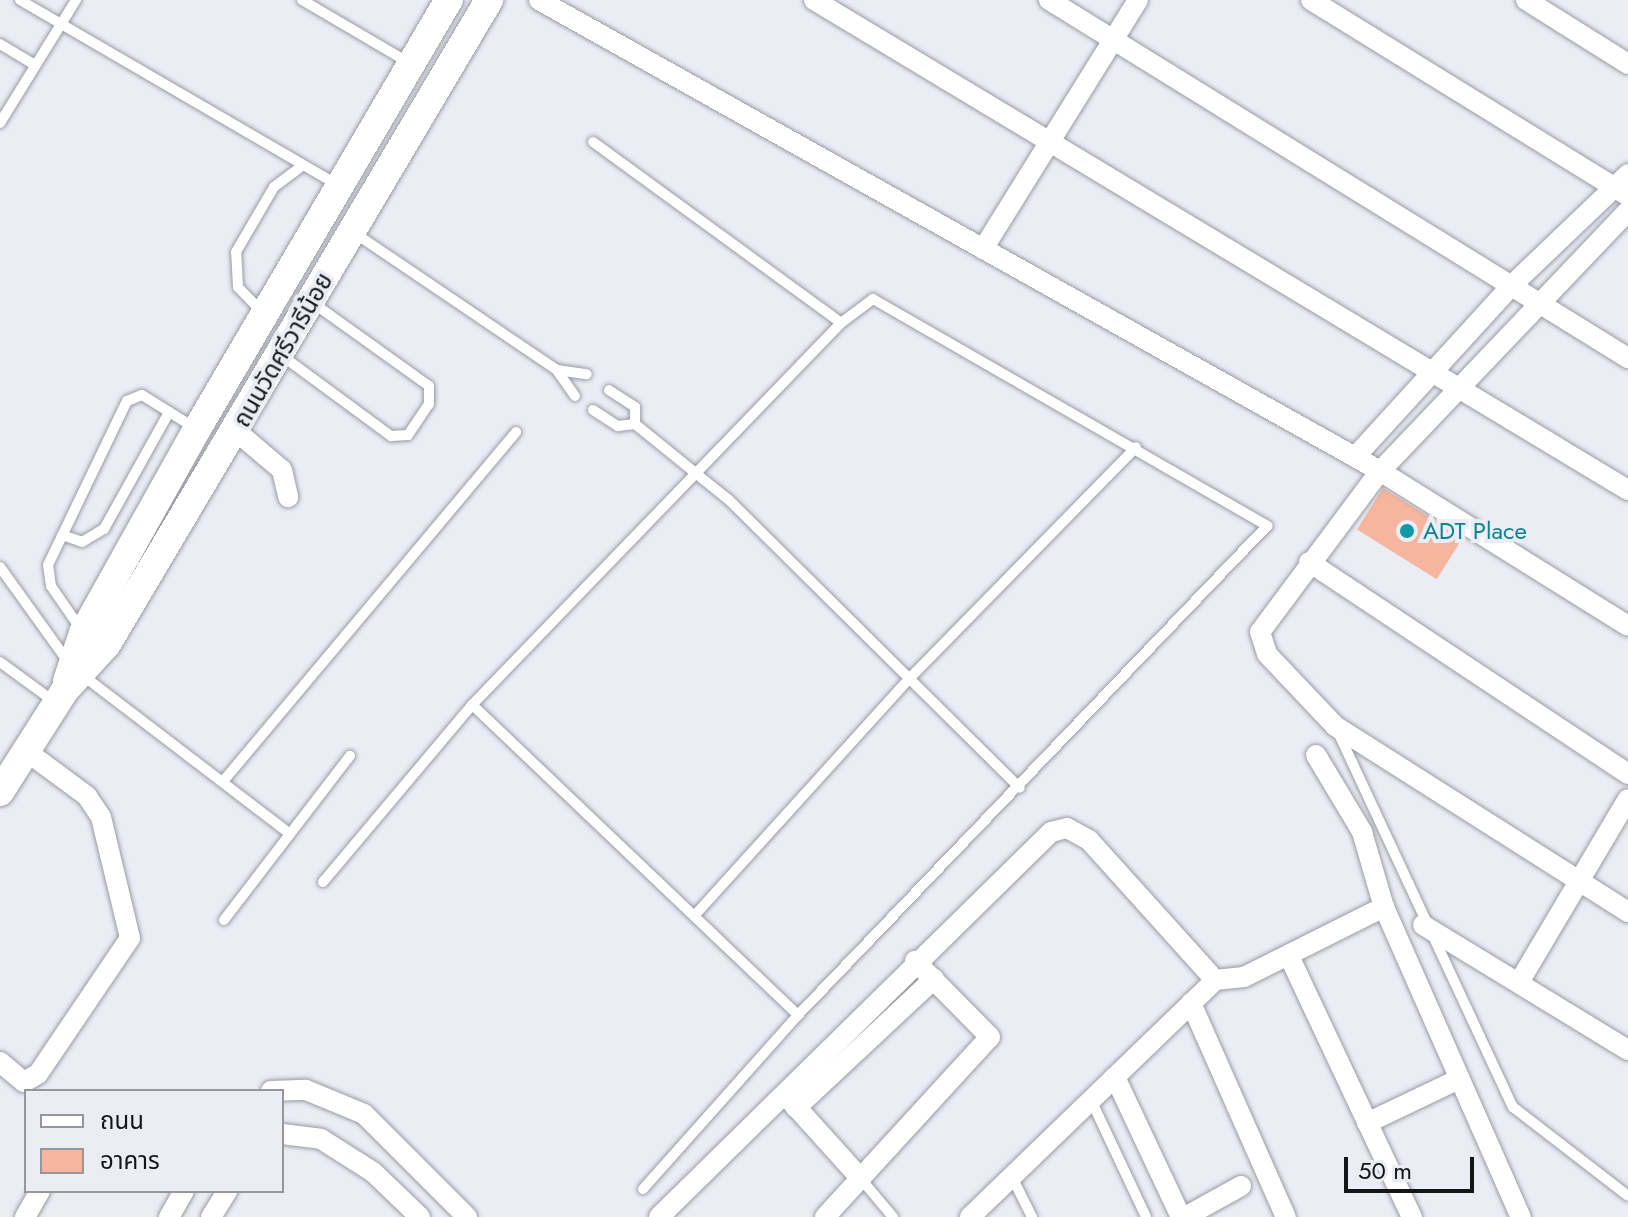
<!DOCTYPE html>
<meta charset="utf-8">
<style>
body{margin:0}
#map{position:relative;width:1628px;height:1217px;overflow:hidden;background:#ebedf5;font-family:Jost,"Noto Sans Thai",sans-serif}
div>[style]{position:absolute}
.building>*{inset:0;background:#f5b59e;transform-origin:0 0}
.roads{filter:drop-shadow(0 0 2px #999ba2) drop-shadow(0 0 2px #999ba2)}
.service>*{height:10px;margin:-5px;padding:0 5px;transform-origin:5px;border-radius:5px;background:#fff}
.minor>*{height:20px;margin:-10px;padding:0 10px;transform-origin:10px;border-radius:10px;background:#fff}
.secondary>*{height:28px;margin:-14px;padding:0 14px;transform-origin:14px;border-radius:14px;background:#fff}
.dots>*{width:22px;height:22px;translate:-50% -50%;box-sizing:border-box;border:4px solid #ebedf5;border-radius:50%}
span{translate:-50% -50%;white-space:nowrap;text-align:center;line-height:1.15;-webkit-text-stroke:8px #ebedf5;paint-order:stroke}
.street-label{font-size:24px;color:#141517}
.culture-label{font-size:24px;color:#0d838f}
.left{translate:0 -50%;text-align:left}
.legend{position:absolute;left:24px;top:1089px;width:260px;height:104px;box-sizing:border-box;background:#ebedf5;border:2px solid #95979c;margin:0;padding:10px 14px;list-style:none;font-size:24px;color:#141517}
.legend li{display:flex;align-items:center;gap:16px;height:40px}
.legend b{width:40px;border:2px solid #95979c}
.scale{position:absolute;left:1344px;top:1157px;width:130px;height:36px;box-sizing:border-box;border:4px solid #141517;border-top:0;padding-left:10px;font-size:24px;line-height:28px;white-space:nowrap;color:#141517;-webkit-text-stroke:6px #ebedf5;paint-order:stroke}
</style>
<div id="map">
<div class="building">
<div style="left:1383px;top:488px;width:94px;height:49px;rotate:32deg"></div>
</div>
<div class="roads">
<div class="service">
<div style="left:20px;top:0;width:368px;rotate:30.2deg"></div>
<div style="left:302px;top:0;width:126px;rotate:30.4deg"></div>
<div style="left:0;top:44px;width:41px;rotate:31deg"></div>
<div style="left:0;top:123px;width:145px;rotate:-58.3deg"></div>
<div style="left:593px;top:142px;width:307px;rotate:36.1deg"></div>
<div style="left:353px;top:232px;width:246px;rotate:34.1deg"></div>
<div style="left:873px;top:299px;width:455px;rotate:29.9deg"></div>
<div style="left:1267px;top:526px;width:678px;rotate:133.8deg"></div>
<div style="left:798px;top:1015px;width:450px;rotate:-136.4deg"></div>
<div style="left:472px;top:705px;width:531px;rotate:-45.99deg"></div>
<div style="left:841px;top:323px;width:40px;rotate:-37deg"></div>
<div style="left:263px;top:313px;width:36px;rotate:-134deg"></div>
<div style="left:238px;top:287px;width:35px;rotate:-93deg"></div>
<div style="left:236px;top:252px;width:75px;rotate:-59.7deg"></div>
<div style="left:274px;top:187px;width:36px;rotate:-37deg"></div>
<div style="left:281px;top:355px;width:137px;rotate:36.4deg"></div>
<div style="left:391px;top:436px;width:17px;rotate:-3deg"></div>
<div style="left:408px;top:435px;width:37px;rotate:-56deg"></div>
<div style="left:429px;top:404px;width:18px;rotate:-90deg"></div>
<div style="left:429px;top:386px;width:143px;rotate:-144.4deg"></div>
<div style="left:575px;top:396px;width:32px;rotate:-125deg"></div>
<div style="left:557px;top:370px;width:30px;rotate:8deg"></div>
<div style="left:593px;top:410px;width:30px;rotate:33deg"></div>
<div style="left:618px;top:426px;width:17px;rotate:-7deg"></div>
<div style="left:635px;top:424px;width:17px;rotate:-90deg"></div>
<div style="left:635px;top:407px;width:31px;rotate:-147deg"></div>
<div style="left:635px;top:424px;width:121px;rotate:39deg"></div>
<div style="left:729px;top:500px;width:409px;rotate:44.7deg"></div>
<div style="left:62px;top:535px;width:21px;rotate:19deg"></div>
<div style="left:82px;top:542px;width:26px;rotate:-31deg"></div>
<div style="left:104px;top:529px;width:134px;rotate:-60.9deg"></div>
<div style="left:0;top:567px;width:118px;rotate:54.3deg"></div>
<div style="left:80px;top:628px;width:51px;rotate:-124.6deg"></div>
<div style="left:51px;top:586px;width:21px;rotate:-98deg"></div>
<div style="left:48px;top:565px;width:182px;rotate:-64.3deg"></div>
<div style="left:127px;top:401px;width:16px;rotate:-22deg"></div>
<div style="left:142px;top:395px;width:62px;rotate:31.9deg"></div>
<div style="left:0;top:662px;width:69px;rotate:36.2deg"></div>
<div style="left:81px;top:674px;width:262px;rotate:37.4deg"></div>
<div style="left:1337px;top:730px;width:416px;rotate:65deg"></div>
<div style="left:1513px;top:1107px;width:145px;rotate:37.7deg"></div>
<div style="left:225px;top:779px;width:453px;rotate:-50deg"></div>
<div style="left:323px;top:882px;width:231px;rotate:-49.9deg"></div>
<div style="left:695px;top:915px;width:320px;rotate:-47.8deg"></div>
<div style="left:910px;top:678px;width:323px;rotate:-45.6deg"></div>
<div style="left:224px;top:920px;width:207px;rotate:-52.5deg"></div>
<div style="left:1091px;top:1100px;width:129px;rotate:64.8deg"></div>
<div style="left:1012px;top:1177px;width:45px;rotate:63.4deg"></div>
<div style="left:861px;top:1179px;width:50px;rotate:49.9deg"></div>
<div style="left:643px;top:1189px;width:233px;rotate:-48.3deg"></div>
</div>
<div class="minor">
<div style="left:539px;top:0;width:964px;rotate:29.25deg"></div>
<div style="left:1380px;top:471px;width:292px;rotate:32deg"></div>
<div style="left:814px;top:0;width:950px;rotate:31.05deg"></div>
<div style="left:1049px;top:0;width:681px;rotate:31.73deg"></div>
<div style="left:1311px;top:0;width:373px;rotate:31.7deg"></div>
<div style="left:1526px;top:0;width:120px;rotate:32.1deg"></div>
<div style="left:1628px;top:211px;width:359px;rotate:133.6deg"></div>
<div style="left:1380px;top:471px;width:201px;rotate:126.7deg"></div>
<div style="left:1260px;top:632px;width:23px;rotate:72deg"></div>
<div style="left:1267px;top:654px;width:99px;rotate:46.6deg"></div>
<div style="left:1335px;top:726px;width:347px;rotate:32.4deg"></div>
<div style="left:983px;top:249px;width:293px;rotate:-58.1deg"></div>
<div style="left:236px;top:431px;width:60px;rotate:40.3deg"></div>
<div style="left:282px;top:470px;width:28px;rotate:77deg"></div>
<div style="left:1355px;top:457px;width:231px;rotate:-47.6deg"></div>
<div style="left:1511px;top:286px;width:162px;rotate:-43.7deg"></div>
<div style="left:1309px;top:562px;width:383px;rotate:33.6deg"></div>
<div style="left:1316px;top:755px;width:90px;rotate:59.1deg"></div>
<div style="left:1362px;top:832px;width:78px;rotate:73.7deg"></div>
<div style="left:1384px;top:907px;width:339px;rotate:66.2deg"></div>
<div style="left:1423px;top:925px;width:240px;rotate:31.4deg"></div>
<div style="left:1289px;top:956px;width:289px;rotate:64.8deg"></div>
<div style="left:1521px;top:979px;width:209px;rotate:-59.3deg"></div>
<div style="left:1191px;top:1003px;width:234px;rotate:66.1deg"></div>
<div style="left:0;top:1062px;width:31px;rotate:40deg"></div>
<div style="left:24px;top:1082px;width:16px;rotate:-30deg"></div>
<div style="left:38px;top:1074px;width:164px;rotate:-55.9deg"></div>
<div style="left:130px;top:938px;width:124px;rotate:-103.5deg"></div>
<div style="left:101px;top:817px;width:25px;rotate:-124deg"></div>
<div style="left:87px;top:796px;width:76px;rotate:-143.6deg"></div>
<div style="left:1115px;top:1077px;width:155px;rotate:64.8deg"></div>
<div style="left:271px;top:1091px;width:35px;rotate:-2deg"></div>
<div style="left:306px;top:1090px;width:63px;rotate:22.5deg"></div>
<div style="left:364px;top:1114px;width:146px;rotate:45deg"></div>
<div style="left:789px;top:1099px;width:108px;rotate:48deg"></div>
<div style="left:796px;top:1108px;width:189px;rotate:-43.1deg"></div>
<div style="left:1367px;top:1123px;width:102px;rotate:-25.6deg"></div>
<div style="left:282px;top:1134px;width:39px;rotate:7deg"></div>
<div style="left:321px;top:1139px;width:62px;rotate:32.4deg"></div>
<div style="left:373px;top:1172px;width:65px;rotate:43.8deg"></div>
<div style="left:25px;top:1217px;width:30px;rotate:-60deg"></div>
<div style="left:169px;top:1217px;width:30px;rotate:-60deg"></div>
<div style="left:211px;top:1217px;width:31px;rotate:-58deg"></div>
<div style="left:659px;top:1217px;width:549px;rotate:-44.48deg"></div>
<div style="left:1051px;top:832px;width:16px;rotate:-14deg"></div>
<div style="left:1067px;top:828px;width:25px;rotate:29deg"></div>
<div style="left:1089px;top:840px;width:188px;rotate:48deg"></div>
<div style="left:825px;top:1217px;width:244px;rotate:-47.5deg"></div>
<div style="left:990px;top:1037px;width:107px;rotate:-134.6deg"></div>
<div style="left:970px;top:1217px;width:341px;rotate:-44deg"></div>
<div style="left:1215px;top:980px;width:29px;rotate:-6deg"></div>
<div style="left:1244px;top:977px;width:157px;rotate:-26.6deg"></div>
<div style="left:1185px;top:1217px;width:64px;rotate:-29deg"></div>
</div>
<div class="secondary">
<div style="left:67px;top:681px;width:51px;rotate:-71.6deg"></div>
<div style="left:83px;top:633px;width:234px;rotate:-60.8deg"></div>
<div style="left:197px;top:429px;width:498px;rotate:-59.6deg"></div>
<div style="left:0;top:792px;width:121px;rotate:-57.5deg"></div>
<div style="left:65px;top:690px;width:62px;rotate:-47.6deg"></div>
<div style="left:107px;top:644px;width:749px;rotate:-59.32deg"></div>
</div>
</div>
<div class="dots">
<div style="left:1407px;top:531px;background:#0f9aa8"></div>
</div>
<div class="street-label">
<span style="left:283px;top:350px;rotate:-60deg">ถนนวัดศรีวารีน้อย</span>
</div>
<div class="culture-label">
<span class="left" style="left:1423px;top:531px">ADT Place</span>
</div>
<ul class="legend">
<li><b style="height:10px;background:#fff"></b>ถนน</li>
<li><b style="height:22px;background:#f5b59e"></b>อาคาร</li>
</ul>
<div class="scale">50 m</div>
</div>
